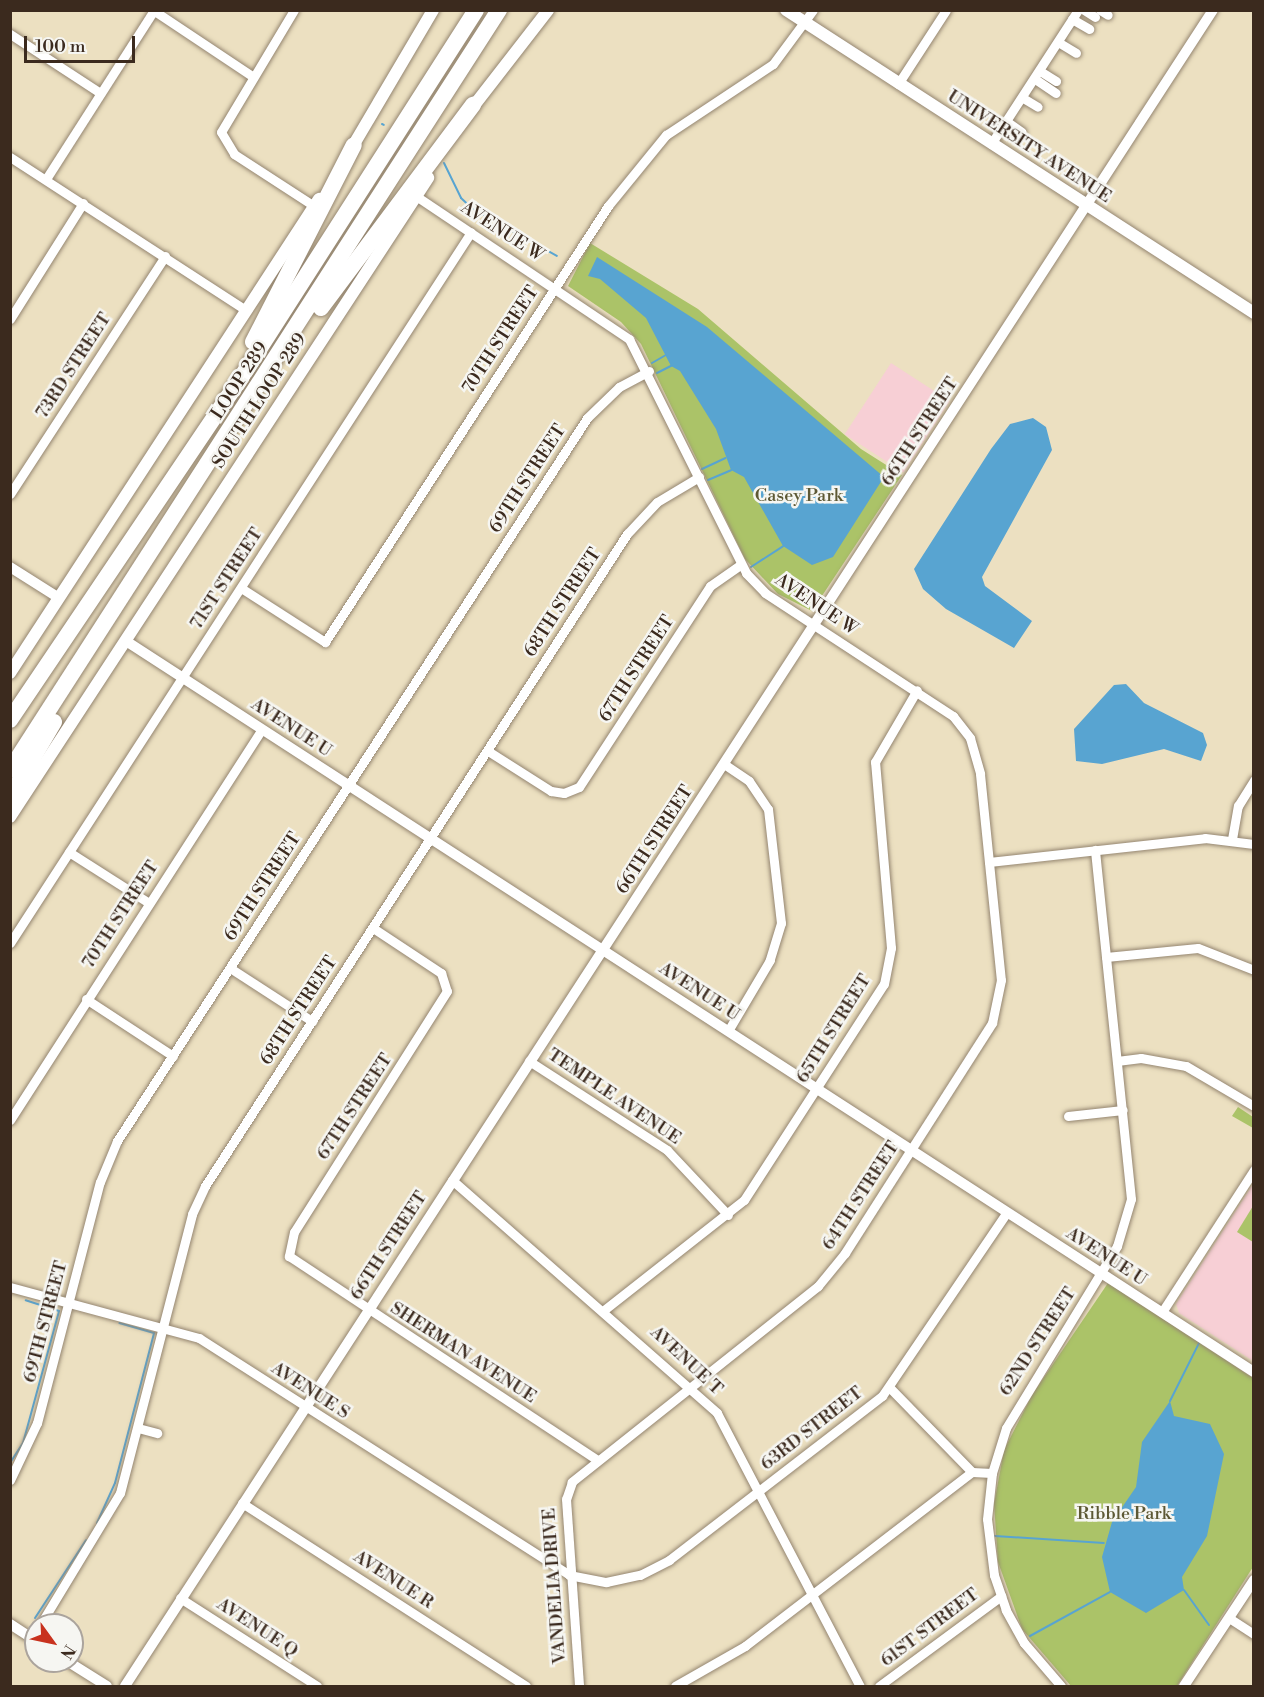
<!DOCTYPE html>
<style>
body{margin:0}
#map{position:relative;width:1264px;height:1697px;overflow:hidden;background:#ece0c1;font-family:"Libre Bodoni",serif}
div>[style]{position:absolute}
.built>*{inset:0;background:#f7cfd5;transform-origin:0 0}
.green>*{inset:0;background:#abc368}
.water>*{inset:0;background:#58a4d1}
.stream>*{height:2px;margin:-1px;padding:0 1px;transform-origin:1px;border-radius:1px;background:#58a4d1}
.roads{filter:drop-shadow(0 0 2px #948570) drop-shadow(0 0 2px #948570)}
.minor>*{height:9px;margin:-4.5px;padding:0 4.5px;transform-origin:4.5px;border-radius:4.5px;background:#fff}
.tertiary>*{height:10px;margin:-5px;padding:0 5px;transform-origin:5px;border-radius:5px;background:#fff}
.secondary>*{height:12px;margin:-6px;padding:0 6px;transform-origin:6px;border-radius:6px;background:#fff}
.motorway>*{height:16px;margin:-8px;padding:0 8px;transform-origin:8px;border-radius:8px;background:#fff}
span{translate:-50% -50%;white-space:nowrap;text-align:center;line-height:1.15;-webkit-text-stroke:5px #f6f6f2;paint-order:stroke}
.street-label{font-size:18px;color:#3b2a1e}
.park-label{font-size:18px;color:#5d5834}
.frame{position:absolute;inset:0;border:12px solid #3b2a1e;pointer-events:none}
.north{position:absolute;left:24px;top:1613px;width:60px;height:60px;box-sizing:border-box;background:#f6f6f2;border:2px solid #aba49d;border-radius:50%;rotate:123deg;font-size:16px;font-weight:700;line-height:24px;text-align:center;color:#3b2a1e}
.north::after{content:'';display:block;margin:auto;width:21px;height:27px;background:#c8321e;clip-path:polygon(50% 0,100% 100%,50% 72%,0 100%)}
.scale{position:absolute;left:24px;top:36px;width:111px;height:27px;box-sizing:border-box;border:3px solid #3b2a1e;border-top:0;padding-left:8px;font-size:18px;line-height:21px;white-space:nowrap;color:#3b2a1e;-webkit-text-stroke:4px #f6f6f2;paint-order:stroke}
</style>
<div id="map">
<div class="built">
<div style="left:891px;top:363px;width:70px;height:85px;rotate:33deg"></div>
<div style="clip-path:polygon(1253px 1184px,1253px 1361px,1179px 1313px,1176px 1304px)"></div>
</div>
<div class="green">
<div style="clip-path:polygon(590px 243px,698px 309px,861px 449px,902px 475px,812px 611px,778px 594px,745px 559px,641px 344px,621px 322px,568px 286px)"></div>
<div style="clip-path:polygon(1238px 1107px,1253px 1117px,1253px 1128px,1232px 1116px)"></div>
<div style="clip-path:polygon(1253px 1206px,1253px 1242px,1237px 1232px)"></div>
<div style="clip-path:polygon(1108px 1283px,1253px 1378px,1253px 1567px,1177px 1686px,1071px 1686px,1022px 1629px,998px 1562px,994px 1504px,1004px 1450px,1032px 1395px)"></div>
</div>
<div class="water">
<div style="clip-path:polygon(597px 257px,707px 327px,884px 477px,833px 557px,812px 565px,783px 546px,744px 477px,731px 470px,716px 429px,680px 371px,671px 366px,646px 318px,600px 279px,588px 276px)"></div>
<div style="clip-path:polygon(1033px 418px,1046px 427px,1052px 450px,982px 577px,985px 586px,1032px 621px,1014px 648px,946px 609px,923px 589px,914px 569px,991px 449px,1010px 424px)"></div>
<div style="clip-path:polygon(1126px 684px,1144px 703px,1203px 733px,1207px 745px,1201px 761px,1164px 749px,1102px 764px,1076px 761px,1074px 729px,1114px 685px)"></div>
<div style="clip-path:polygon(1170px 1401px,1174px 1416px,1210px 1424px,1224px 1454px,1207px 1536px,1182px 1577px,1184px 1590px,1146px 1613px,1110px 1592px,1102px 1557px,1112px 1522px,1136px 1487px,1142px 1442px)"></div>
</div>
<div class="stream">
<div style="left:382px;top:124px;width:2px;rotate:27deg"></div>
<div style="left:444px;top:163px;width:39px;rotate:64deg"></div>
<div style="left:461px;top:198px;width:16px;rotate:43deg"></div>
<div style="left:473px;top:209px;width:96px;rotate:29.2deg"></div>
<div style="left:652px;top:363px;width:16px;rotate:-30deg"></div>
<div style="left:657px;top:373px;width:16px;rotate:-27deg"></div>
<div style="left:702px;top:469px;width:26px;rotate:-25deg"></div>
<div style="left:708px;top:480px;width:25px;rotate:-23deg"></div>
<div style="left:751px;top:567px;width:38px;rotate:-33deg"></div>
<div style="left:10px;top:1296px;width:1px"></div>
<div style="left:1170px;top:1401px;width:65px;rotate:-63.4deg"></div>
<div style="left:10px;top:1463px;width:24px;rotate:-57deg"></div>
<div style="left:23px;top:1443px;width:137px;rotate:-74.7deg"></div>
<div style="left:59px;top:1311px;width:35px;rotate:-162deg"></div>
<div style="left:97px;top:1523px;width:44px;rotate:-65.8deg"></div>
<div style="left:115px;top:1483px;width:155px;rotate:-75.4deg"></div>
<div style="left:154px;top:1333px;width:36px;rotate:-164deg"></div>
<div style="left:995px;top:1536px;width:109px;rotate:3.7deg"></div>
<div style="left:1184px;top:1590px;width:43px;rotate:54.5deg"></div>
<div style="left:35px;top:1618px;width:93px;rotate:-56.8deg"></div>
<div style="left:1030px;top:1636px;width:91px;rotate:-28.8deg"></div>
</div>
<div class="roads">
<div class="minor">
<div style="left:153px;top:10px;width:119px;rotate:33.7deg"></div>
<div style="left:294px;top:10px;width:142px;rotate:120.9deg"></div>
<div style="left:221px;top:132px;width:26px;rotate:59deg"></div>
<div style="left:234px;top:154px;width:95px;rotate:33deg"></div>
<div style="left:1084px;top:10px;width:13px;rotate:32deg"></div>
<div style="left:1100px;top:10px;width:9px;rotate:32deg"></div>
<div style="left:1072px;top:19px;width:20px;rotate:30deg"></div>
<div style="left:10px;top:34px;width:108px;rotate:33.2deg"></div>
<div style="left:1058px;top:42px;width:21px;rotate:31deg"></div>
<div style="left:1040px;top:71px;width:19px;rotate:32deg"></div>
<div style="left:1035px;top:79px;width:25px;rotate:34deg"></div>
<div style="left:898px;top:84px;width:88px;rotate:-57deg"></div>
<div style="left:1023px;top:98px;width:17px;rotate:31deg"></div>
<div style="left:1006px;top:121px;width:19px;rotate:35deg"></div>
<div style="left:991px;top:144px;width:160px;rotate:-57deg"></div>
<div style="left:10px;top:157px;width:281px;rotate:33deg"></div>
<div style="left:46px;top:179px;width:201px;rotate:-57.4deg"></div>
<div style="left:416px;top:196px;width:257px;rotate:33.9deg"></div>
<div style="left:629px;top:339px;width:262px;rotate:63.4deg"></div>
<div style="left:746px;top:573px;width:28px;rotate:46deg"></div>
<div style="left:765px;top:593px;width:225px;rotate:33.2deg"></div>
<div style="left:953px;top:716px;width:28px;rotate:52deg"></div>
<div style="left:970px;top:738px;width:37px;rotate:74deg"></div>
<div style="left:980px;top:774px;width:207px;rotate:84.2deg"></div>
<div style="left:1001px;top:980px;width:44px;rotate:101.8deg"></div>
<div style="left:992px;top:1023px;width:273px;rotate:122.6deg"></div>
<div style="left:845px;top:1253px;width:43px;rotate:129.3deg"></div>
<div style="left:818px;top:1286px;width:315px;rotate:141.5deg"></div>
<div style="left:572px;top:1482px;width:18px;rotate:109deg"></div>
<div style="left:566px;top:1499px;width:187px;rotate:86deg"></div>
<div style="left:10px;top:319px;width:137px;rotate:-57.8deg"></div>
<div style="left:10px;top:494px;width:284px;rotate:-56.9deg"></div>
<div style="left:241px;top:588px;width:100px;rotate:32.7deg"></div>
<div style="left:325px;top:642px;width:520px;rotate:-57.01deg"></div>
<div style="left:608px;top:206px;width:92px;rotate:-50.8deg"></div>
<div style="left:666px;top:135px;width:128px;rotate:-33.6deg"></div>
<div style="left:773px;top:64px;width:67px;rotate:-53.5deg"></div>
<div style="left:488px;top:751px;width:75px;rotate:32.4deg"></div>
<div style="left:551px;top:791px;width:13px;rotate:9deg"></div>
<div style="left:564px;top:793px;width:16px;rotate:-22deg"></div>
<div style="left:579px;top:787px;width:240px;rotate:-56.9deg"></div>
<div style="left:710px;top:586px;width:38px;rotate:-35deg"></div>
<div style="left:724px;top:764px;width:30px;rotate:34deg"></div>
<div style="left:749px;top:781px;width:34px;rotate:56deg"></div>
<div style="left:768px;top:809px;width:115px;rotate:83.5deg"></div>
<div style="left:781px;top:923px;width:39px;rotate:107deg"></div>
<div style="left:770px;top:960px;width:82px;rotate:120.6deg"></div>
<div style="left:1232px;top:839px;width:34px;rotate:-80deg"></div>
<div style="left:1238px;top:806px;width:31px;rotate:-58deg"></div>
<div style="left:69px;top:852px;width:95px;rotate:32.5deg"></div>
<div style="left:989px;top:862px;width:217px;rotate:-6.3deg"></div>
<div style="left:1205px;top:838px;width:49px;rotate:7deg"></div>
<div style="left:373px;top:928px;width:82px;rotate:33.5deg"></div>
<div style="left:441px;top:973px;width:19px;rotate:72deg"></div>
<div style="left:447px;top:991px;width:285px;rotate:122.4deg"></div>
<div style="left:294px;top:1232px;width:25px;rotate:102deg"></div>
<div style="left:289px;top:1256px;width:368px;rotate:33.5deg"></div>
<div style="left:10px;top:943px;width:847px;rotate:-57.04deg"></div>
<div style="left:1106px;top:957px;width:92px;rotate:-5.6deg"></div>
<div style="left:1198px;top:948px;width:60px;rotate:21.4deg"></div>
<div style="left:230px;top:968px;width:98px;rotate:32.9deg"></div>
<div style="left:86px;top:999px;width:104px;rotate:33.2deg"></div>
<div style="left:529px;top:1061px;width:164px;rotate:32.8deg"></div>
<div style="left:667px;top:1150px;width:89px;rotate:46.8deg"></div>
<div style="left:1117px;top:1061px;width:24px;rotate:-7deg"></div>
<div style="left:1141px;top:1058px;width:46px;rotate:10.1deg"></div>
<div style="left:1186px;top:1066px;width:79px;rotate:30.5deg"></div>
<div style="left:1068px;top:1116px;width:55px;rotate:-6.2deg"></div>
<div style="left:10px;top:1120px;width:465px;rotate:-57.2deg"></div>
<div style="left:452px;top:1180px;width:353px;rotate:41.3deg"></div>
<div style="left:717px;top:1413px;width:308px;rotate:62.4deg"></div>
<div style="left:10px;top:1287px;width:196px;rotate:15.1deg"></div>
<div style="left:199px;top:1338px;width:439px;rotate:32.6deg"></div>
<div style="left:569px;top:1575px;width:38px;rotate:11deg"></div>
<div style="left:606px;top:1582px;width:35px;rotate:-12deg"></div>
<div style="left:640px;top:1575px;width:33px;rotate:-27deg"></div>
<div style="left:669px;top:1560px;width:269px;rotate:-37.6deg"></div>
<div style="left:882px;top:1396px;width:222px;rotate:-55.8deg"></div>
<div style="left:604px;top:1310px;width:178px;rotate:-38.2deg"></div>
<div style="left:744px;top:1200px;width:257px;rotate:-57.1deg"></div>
<div style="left:884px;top:984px;width:37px;rotate:-79deg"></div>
<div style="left:891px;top:948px;width:187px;rotate:-94.9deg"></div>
<div style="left:875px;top:762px;width:83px;rotate:-59.7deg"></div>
<div style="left:1162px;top:1312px;width:169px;rotate:-57.1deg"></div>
<div style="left:890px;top:1388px;width:117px;rotate:45.7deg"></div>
<div style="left:138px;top:1428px;width:20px;rotate:15deg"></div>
<div style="left:10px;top:1480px;width:63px;rotate:-64.7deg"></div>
<div style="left:37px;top:1423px;width:249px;rotate:-75.4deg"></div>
<div style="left:100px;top:1182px;width:44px;rotate:-67.5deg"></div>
<div style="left:117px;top:1141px;width:862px;rotate:-56.97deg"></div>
<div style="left:587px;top:418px;width:45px;rotate:-44.1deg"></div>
<div style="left:619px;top:387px;width:34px;rotate:-28deg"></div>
<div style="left:242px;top:1503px;width:338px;rotate:32.8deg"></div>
<div style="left:180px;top:1598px;width:163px;rotate:32.7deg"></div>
<div style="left:1229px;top:1618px;width:30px;rotate:33deg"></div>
<div style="left:40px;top:1625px;width:154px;rotate:-58.8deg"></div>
<div style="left:120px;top:1493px;width:288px;rotate:-75.5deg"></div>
<div style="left:192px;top:1214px;width:31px;rotate:-65deg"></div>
<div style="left:205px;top:1186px;width:777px;rotate:-57.09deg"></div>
<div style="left:627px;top:534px;width:44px;rotate:-46.8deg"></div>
<div style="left:657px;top:502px;width:49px;rotate:-30.8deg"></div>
<div style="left:675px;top:1686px;width:81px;rotate:-29.7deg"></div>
<div style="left:745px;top:1646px;width:286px;rotate:-37.5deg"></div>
<div style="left:972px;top:1472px;width:20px;rotate:3deg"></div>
<div style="left:879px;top:1686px;width:152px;rotate:-36.4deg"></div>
<div style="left:1061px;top:1686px;width:57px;rotate:-130.7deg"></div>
<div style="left:1024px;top:1643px;width:38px;rotate:-119deg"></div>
<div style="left:1006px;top:1610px;width:37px;rotate:-109deg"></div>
<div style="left:994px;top:1575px;width:56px;rotate:-97.1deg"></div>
<div style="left:987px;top:1519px;width:46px;rotate:-83.8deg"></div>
<div style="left:992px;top:1473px;width:47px;rotate:-72.7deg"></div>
<div style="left:1006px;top:1428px;width:213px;rotate:-58.6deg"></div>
<div style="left:1117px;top:1246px;width:49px;rotate:-73.4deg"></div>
<div style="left:1131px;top:1199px;width:351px;rotate:-95.9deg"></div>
</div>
<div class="tertiary">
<div style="left:10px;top:567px;width:58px;rotate:32.3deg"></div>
<div style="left:126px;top:641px;width:1344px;rotate:32.95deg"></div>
<div style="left:10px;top:1624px;width:31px;rotate:33deg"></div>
<div style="left:67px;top:1661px;width:47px;rotate:32deg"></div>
<div style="left:125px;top:1686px;width:1998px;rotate:-57.01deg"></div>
<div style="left:1184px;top:1686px;width:127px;rotate:-56.6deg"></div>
</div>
<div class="secondary">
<div style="left:786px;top:10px;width:558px;rotate:32.92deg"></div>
<div style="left:469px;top:112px;width:129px;rotate:-52.2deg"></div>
<div style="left:350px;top:151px;width:164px;rotate:-59.5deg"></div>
<div style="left:10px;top:673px;width:566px;rotate:-56.9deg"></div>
<div style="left:10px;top:817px;width:764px;rotate:-56.81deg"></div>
</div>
<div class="motorway">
<div style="left:321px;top:308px;width:254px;rotate:-53.2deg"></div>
<div style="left:253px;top:342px;width:221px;rotate:-62.9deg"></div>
<div style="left:10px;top:720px;width:415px;rotate:-56deg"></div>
<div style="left:242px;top:376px;width:434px;rotate:-57.4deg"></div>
<div style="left:10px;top:770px;width:904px;rotate:-57.24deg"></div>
<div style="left:10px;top:797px;width:87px;rotate:-59.6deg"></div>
</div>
</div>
<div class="street-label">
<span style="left:1029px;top:147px;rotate:33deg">UNIVERSITY AVENUE</span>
<span style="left:502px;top:232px;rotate:33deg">AVENUE W</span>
<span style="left:501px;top:340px;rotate:-57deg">70TH STREET</span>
<span style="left:74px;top:366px;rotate:-57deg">73RD STREET</span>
<span style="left:240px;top:381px;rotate:-57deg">LOOP 289</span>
<span style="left:260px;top:401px;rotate:-57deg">SOUTH LOOP 289</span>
<span style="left:920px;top:432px;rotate:-57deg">66TH STREET</span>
<span style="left:528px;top:479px;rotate:-57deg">69TH STREET</span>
<span style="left:227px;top:579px;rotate:-57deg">71ST STREET</span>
<span style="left:563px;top:603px;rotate:-57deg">68TH STREET</span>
<span style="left:816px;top:605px;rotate:34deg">AVENUE W</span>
<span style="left:637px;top:669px;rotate:-57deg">67TH STREET</span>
<span style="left:291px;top:728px;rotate:33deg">AVENUE U</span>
<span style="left:655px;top:840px;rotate:-57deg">66TH STREET</span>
<span style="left:263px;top:887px;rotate:-57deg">69TH STREET</span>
<span style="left:121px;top:915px;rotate:-57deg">70TH STREET</span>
<span style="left:699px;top:992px;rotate:33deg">AVENUE U</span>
<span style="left:299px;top:1011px;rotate:-57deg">68TH STREET</span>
<span style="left:834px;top:1029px;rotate:-58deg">65TH STREET</span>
<span style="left:614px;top:1097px;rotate:34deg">TEMPLE AVENUE</span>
<span style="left:355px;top:1107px;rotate:-57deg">67TH STREET</span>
<span style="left:861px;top:1196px;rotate:-57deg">64TH STREET</span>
<span style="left:389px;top:1246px;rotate:-57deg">66TH STREET</span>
<span style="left:1106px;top:1257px;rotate:33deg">AVENUE U</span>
<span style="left:46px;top:1322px;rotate:-75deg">69TH STREET</span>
<span style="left:1038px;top:1342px;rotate:-57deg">62ND STREET</span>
<span style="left:463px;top:1353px;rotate:33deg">SHERMAN AVENUE</span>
<span style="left:686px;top:1361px;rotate:43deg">AVENUE T</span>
<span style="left:310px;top:1391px;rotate:33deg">AVENUE S</span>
<span style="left:812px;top:1429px;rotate:-38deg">63RD STREET</span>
<span style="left:393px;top:1580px;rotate:33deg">AVENUE R</span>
<span style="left:555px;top:1586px;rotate:-94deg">VANDELIA DRIVE</span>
<span style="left:257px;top:1628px;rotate:33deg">AVENUE Q</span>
<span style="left:930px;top:1628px;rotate:-37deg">61ST STREET</span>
</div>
<div class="park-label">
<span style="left:799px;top:496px">Casey Park</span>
<span style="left:1124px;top:1514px">Ribble Park</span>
</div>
<div class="frame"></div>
<div class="north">N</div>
<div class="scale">100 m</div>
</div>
